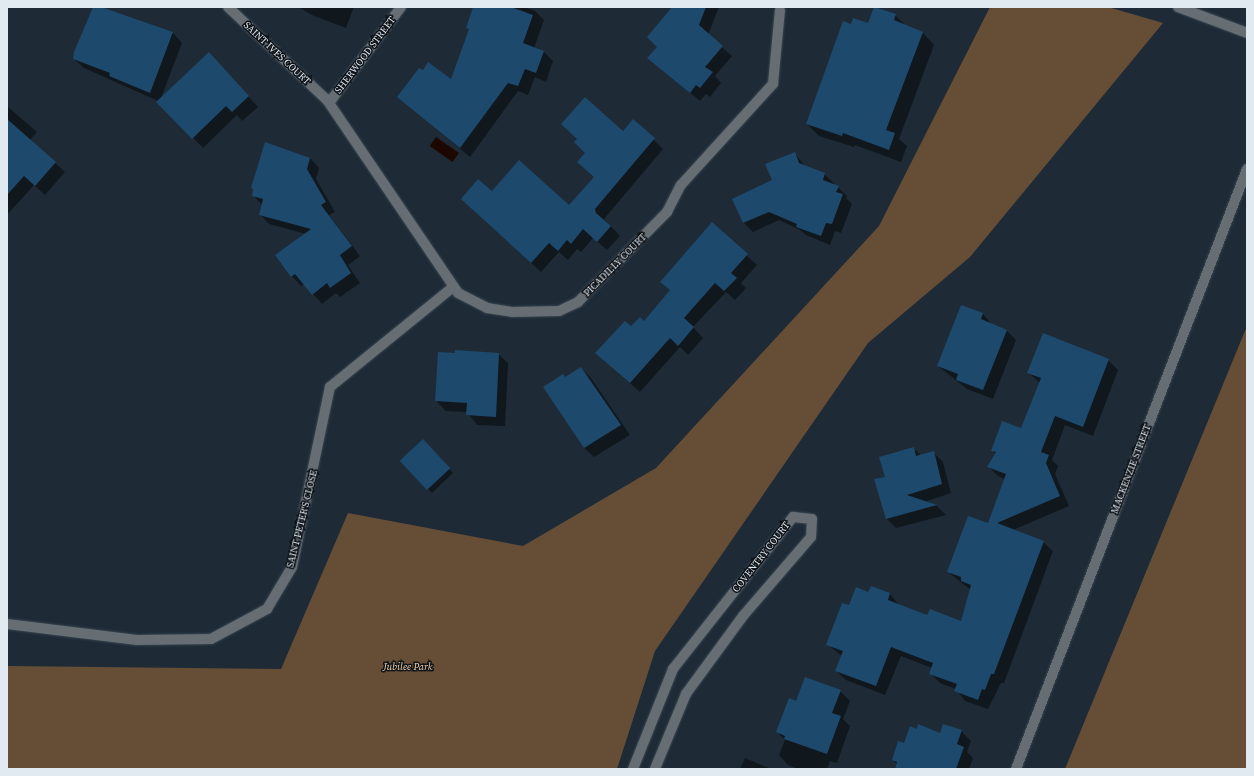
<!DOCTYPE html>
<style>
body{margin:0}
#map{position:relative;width:1254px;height:776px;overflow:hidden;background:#1e2b37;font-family:"Source Serif 4",serif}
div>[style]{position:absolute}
.green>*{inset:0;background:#664d36}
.water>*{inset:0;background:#1c0800;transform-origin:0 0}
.shadow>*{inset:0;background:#0007}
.building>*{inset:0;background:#1d496d;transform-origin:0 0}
.roads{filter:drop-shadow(0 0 1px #394651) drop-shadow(0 0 1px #394651)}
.minor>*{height:10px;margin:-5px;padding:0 5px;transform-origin:5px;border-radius:5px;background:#666d73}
span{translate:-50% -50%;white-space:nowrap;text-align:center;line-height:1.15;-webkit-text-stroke:3px #0d1318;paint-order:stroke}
.street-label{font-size:10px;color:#e1e9f1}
.park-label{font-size:10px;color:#fbd3af;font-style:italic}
.frame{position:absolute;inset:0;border:8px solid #e1e9f1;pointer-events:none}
</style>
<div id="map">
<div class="green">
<div style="clip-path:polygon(990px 7px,1108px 7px,1163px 23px,970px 257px,868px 343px,655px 651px,617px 769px,7px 769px,7px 666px,281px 669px,348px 513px,523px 546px,656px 468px,879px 226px)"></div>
<div style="clip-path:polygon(1247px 326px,1247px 769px,1065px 769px)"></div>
</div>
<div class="water">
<div style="left:436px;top:137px;width:28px;height:11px;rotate:35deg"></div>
</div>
<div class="shadow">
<div style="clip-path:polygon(94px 7px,173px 33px,182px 43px,161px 98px,209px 53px,258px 107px,242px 121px,237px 115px,203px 148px,158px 101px,84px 68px,74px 59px)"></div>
<div style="clip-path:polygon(298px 7px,354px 7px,346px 28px,314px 16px)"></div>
<div style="clip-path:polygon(474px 7px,524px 7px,535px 11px,544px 20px,534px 48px,544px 52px,553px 61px,546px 82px,535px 77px,528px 95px,518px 91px,470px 157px,399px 97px,451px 80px,470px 30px,467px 28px)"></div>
<div style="clip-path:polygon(673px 7px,719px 7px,708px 35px,732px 56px,715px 76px,721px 83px,710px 97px,706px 94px,700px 101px,649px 58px,658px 47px)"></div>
<div style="clip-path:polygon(895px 15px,906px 26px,922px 32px,934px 45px,899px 139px,907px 146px,901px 162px,855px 145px,854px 147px,819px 136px,807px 124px,869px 24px)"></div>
<div style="clip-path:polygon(7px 106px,37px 132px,30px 140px,65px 172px,45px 195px,34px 185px,7px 215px)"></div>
<div style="clip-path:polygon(633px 120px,663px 149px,604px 219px,620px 236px,607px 250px,593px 238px,581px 252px,577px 249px,568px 260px,559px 252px,541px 272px,472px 209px,492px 192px,569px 206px,595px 177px,578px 162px,623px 132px)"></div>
<div style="clip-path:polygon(795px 154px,805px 166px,824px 174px,847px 196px,846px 198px,852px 204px,841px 233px,835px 231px,830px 245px,806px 235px,800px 230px,779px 220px,753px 232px,744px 223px,734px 199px,773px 181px)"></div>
<div style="clip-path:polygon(310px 158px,319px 168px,316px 179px,335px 212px,329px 215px,360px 256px,348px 265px,360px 283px,340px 297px,336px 293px,322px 304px,304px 284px,301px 286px,292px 276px,276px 255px,306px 234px,269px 224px,260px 214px,262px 205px,253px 195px)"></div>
<div style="clip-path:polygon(712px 224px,757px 265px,741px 283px,746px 288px,735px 300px,726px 292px,693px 327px,703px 338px,688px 355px,680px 347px,640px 392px,606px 362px,631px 328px,644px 323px,671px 291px,661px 282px)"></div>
<div style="clip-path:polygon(962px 306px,983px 314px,992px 325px,1006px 330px,1016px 340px,993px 399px,967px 389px,938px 366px)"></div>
<div style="clip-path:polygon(498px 354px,508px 363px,505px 426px,477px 425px,467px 412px,446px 411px,436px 401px)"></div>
<div style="clip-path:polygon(1108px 360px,1118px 370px,1093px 436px,1065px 425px,1052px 460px,1058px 466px,1055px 474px,1069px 506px,1013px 530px,1043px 542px,1053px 551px,1004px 683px,1001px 683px,988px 709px,965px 701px,956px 689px,940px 683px,930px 673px,932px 668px,901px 656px,885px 695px,846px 680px,836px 671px,842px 656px,827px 644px,849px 607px,869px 593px,871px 588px,890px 594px,899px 605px,928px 617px,961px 622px,971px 590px,948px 572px,989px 524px,1005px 479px,998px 476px,988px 466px,996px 454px,992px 450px,1022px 430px,1040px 383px,1028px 372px)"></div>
<div style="clip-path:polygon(581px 368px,591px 378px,630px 435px,594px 457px,584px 448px,565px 378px)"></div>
<div style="clip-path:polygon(427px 445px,453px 473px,432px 493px,401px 460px)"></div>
<div style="clip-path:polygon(914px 448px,921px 456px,933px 452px,943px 462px,951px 493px,924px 502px,937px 506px,946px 515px,896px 528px,887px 519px,886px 477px)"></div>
<div style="clip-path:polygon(840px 691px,850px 701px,843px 719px,850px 726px,837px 763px,830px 761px,827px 769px,798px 769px,788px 765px,779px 755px,785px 740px,777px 732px)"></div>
<div style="clip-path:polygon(917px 730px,941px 734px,961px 731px,971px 741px,967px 752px,973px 758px,969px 769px,896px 769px,897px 764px,893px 760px)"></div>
<div style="clip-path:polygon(745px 758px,771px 769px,740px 769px)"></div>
</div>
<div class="building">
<div style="clip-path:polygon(93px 7px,101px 7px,173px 32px,150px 93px,109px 76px,110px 73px,73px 59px,74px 52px)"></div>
<div style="clip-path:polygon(473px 7px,511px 7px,533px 15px,523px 43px,544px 51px,536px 73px,525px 69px,518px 86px,508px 83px,460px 148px,397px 97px,419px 68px,423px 70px,428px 62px,451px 79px,469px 29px,466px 28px)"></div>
<div style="clip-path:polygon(672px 7px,706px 7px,699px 25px,723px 46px,705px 67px,713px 72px,700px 88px,696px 85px,690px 93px,647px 58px,657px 47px,647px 37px)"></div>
<div style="clip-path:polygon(874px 7px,896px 14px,894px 20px,923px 32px,886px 130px,895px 133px,889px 150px,843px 133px,842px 136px,806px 124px,843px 21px,851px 24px,853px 18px,868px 23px)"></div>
<div style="clip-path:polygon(209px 52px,249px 96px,232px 112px,226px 106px,192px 139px,156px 102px)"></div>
<div style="clip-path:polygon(585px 97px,623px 131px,633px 119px,655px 138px,595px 209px,596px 213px,611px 226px,597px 242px,583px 229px,571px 244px,567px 240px,558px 251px,549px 243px,531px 263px,461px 199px,478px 179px,492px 191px,519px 160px,569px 205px,594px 177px,577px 162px,585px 153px,574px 142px,577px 139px,561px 124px)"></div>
<div style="clip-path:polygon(7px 119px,56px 162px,35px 186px,24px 176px,7px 195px)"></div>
<div style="clip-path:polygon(265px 142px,310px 158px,307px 169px,326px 202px,321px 205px,352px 246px,340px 255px,351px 273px,330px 288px,327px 283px,312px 295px,295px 274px,291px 277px,275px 255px,311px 229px,259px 215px,263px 199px,252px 196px,253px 189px,251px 188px)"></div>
<div style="clip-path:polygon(795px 152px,799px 163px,825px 173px,823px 180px,839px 186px,836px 192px,843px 194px,832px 224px,826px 223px,821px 236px,796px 227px,797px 224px,769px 212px,743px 223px,732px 199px,772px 180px,765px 164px)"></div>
<div style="clip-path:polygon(712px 222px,748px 254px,731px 273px,737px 278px,724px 291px,715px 283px,684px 318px,694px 327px,678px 346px,670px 338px,630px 383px,595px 353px,625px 321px,631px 326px,640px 317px,644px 321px,670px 290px,660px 282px)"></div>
<div style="clip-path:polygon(961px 305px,983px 313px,981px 319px,1007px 330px,983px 390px,956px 380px,958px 374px,937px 366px)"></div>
<div style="clip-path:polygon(1043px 333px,1109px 359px,1083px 427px,1055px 416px,1041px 452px,1049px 455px,1046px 463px,1060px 496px,997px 523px,1044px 541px,994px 674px,991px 674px,985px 690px,982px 689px,978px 700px,954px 691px,957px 684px,929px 674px,933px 663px,891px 647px,876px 686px,835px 671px,843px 651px,826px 645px,842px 603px,849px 605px,856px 587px,868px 592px,871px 586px,890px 593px,888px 600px,927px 615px,930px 609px,961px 621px,971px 585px,961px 581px,961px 577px,947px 572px,968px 516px,988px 523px,1006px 474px,987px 467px,996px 452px,991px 451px,1002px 421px,1021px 428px,1041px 378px,1027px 373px)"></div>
<div style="clip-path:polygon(455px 350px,499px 353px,496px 417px,466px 415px,467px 403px,435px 401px,438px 352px,455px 353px)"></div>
<div style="clip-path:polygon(581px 367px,621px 425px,584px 448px,543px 387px,563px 374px,565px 377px)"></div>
<div style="left:423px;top:439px;width:40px;height:32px;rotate:47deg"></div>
<div style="clip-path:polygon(914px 447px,916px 456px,934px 451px,942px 484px,907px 495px,937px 505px,886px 519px,874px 479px,885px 477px,879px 457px)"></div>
<div style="clip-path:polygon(805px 677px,841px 690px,832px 713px,841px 716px,827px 754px,784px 739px,785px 736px,776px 732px,789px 698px,796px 701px)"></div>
<div style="clip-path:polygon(918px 724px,940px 733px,943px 724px,962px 730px,957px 744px,964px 747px,956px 769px,895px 769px,897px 762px,892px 760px,898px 741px,904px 743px,910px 726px,917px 729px)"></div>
</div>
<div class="roads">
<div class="minor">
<div style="left:228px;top:7px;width:136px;rotate:43.2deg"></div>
<div style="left:327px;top:100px;width:233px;rotate:55.8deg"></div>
<div style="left:458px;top:293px;width:33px;rotate:27deg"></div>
<div style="left:487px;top:308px;width:25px;rotate:9deg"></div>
<div style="left:512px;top:312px;width:47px;rotate:-1.2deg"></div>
<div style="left:559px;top:311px;width:21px;rotate:-25deg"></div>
<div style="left:578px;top:302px;width:127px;rotate:-45.3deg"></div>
<div style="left:667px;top:212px;width:30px;rotate:-63deg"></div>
<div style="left:681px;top:185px;width:137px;rotate:-47.7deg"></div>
<div style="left:773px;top:84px;width:74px;rotate:-84.6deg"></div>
<div style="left:1178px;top:7px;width:74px;rotate:20.6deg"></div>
<div style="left:327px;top:100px;width:5px;rotate:-11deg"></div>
<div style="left:332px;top:99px;width:115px;rotate:-53.1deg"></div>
<div style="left:7px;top:624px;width:131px;rotate:7deg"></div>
<div style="left:137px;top:640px;width:74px;rotate:-0.8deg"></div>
<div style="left:211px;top:639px;width:64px;rotate:-28.2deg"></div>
<div style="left:267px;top:609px;width:49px;rotate:-59.2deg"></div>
<div style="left:292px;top:567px;width:184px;rotate:-78.1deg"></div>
<div style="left:330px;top:387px;width:159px;rotate:-39.1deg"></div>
<div style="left:633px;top:769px;width:108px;rotate:-68.2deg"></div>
<div style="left:673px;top:669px;width:194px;rotate:-51.7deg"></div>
<div style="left:793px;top:517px;width:19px;rotate:6deg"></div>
<div style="left:812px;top:519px;width:18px;rotate:93deg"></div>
<div style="left:811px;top:537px;width:104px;rotate:130.7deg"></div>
<div style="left:743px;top:616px;width:97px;rotate:126.2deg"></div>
<div style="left:686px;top:694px;width:81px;rotate:112.5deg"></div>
<div style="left:1016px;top:769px;width:643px;rotate:-68.94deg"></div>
</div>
</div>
<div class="street-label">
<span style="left:277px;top:53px;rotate:43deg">SAINT IVES COURT</span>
<span style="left:365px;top:55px;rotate:-53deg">SHERWOOD STREET</span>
<span style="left:615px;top:265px;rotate:-45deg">PICADILLY COURT</span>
<span style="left:1131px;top:469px;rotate:-69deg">MACKENZIE STREET</span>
<span style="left:302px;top:519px;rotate:-76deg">SAINT PETER'S CLOSE</span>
<span style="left:761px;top:557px;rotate:-52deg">COVENTRY COURT</span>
</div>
<div class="park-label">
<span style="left:408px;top:667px">Jubilee Park</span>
</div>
<div class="frame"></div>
</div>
